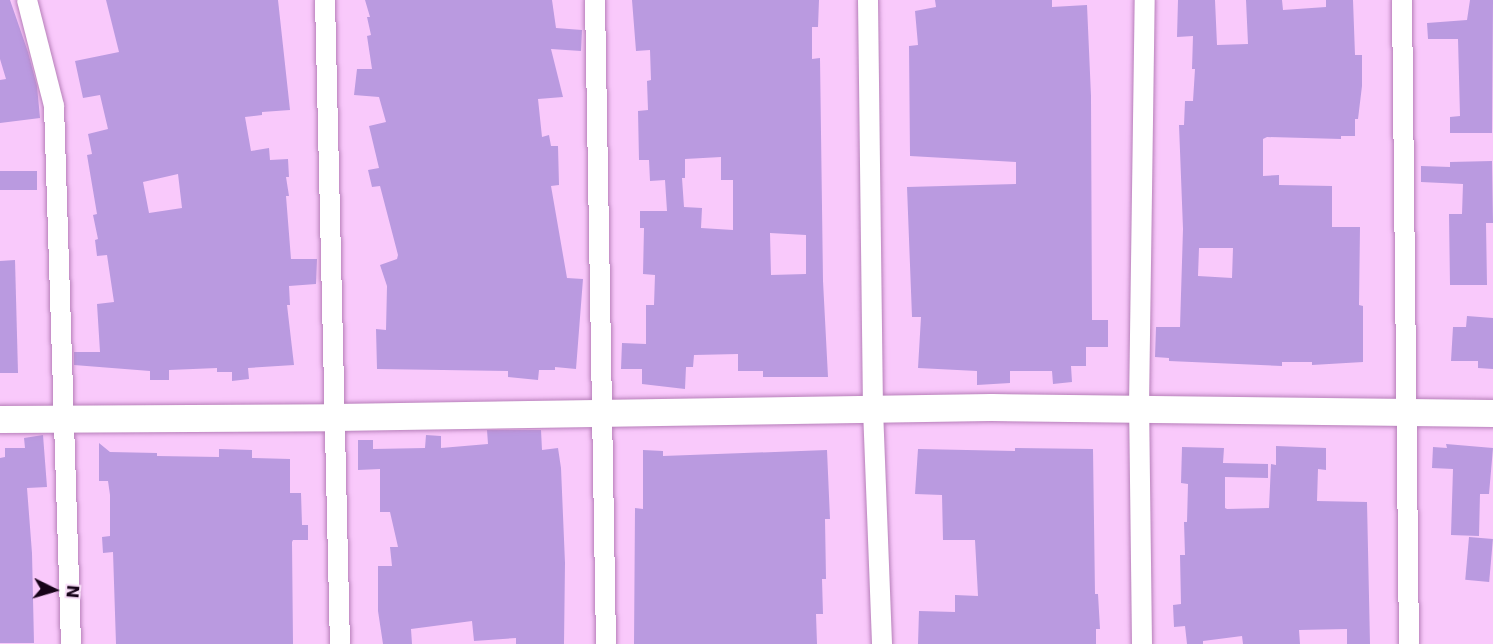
<!DOCTYPE html>
<style>
body{margin:0}
#map{position:relative;width:1493px;height:644px;overflow:hidden;background:#f9c9fb;font-family:"DejaVu Sans",sans-serif}
div>[style]{position:absolute}
.building>*{inset:0;background:#ba9ae0;transform-origin:0 0}
.roads{filter:drop-shadow(0 0 2px #b67fb9) drop-shadow(0 0 2px #b67fb9)}
.street>*{height:20px;margin:-10px;padding:0 10px;transform-origin:10px;border-radius:10px;background:#fff}
.secondary>*{height:27px;margin:-13.5px;padding:0 13.5px;transform-origin:13.5px;border-radius:13.5px;background:#fff}
span{translate:-50% -50%;white-space:nowrap;text-align:center;line-height:1.15;-webkit-text-stroke:4.5px #f8dff8;paint-order:stroke}
.north{position:absolute;left:24px;top:560px;width:60px;height:60px;-webkit-text-stroke:4px #f8dff8;paint-order:stroke;rotate:95deg;font-size:16px;font-weight:700;line-height:24px;text-align:center;color:#160318}
.north::after{content:'';display:block;margin:auto;width:21px;height:27px;background:#160318;clip-path:polygon(50% 0,100% 100%,50% 72%,0 100%)}
</style>
<div id="map">
<div class="building">
<div style="clip-path:polygon(0 0,10px 0,28px 52px,37px 86px,40px 118px,0 123px,0 80px,6px 79px,0 59px)"></div>
<div style="clip-path:polygon(evenodd,106px 0,278px 0,290px 110px,262px 112px,262px 115px,245px 117px,251px 151px,269px 148px,270px 160px,288px 159px,289px 177px,286px 177px,289px 196px,286px 196px,291px 259px,317px 259px,316px 284px,289px 286px,290px 305px,287px 305px,294px 365px,248px 368px,249px 379px,232px 381px,232px 372px,217px 372px,217px 368px,169px 370px,169px 380px,150px 380px,150px 371px,74px 365px,74px 352px,100px 352px,97px 304px,114px 302px,107px 255px,97px 256px,95px 240px,98px 239px,93px 215px,97px 214px,87px 155px,92px 154px,88px 134px,108px 129px,100px 95px,83px 98px,75px 61px,119px 52px,106px 0,178px 174px,182px 208px,149px 213px,143px 182px,178px 174px)"></div>
<div style="clip-path:polygon(365px 0,552px 0,556px 28px,582px 30px,581px 51px,551px 49px,563px 97px,538px 99px,542px 137px,549px 135px,551px 146px,558px 146px,559px 185px,551px 186px,567px 278px,583px 279px,576px 369px,555px 367px,555px 370px,539px 370px,538px 380px,508px 377px,508px 371px,377px 369px,376px 329px,386px 330px,387px 286px,380px 265px,397px 259px,398px 255px,380px 186px,372px 187px,368px 170px,379px 168px,369px 126px,386px 122px,379px 97px,354px 95px,357px 69px,372px 69px,367px 36px,371px 35px,367px 17px,370px 17px)"></div>
<div style="clip-path:polygon(evenodd,632px 0,819px 0,818px 27px,812px 27px,812px 59px,820px 58px,823px 281px,828px 377px,763px 377px,763px 371px,738px 371px,738px 354px,694px 355px,693px 367px,686px 367px,685px 389px,642px 384px,642px 369px,621px 369px,622px 343px,646px 344px,646px 305px,654px 305px,655px 275px,643px 274px,644px 228px,640px 228px,640px 211px,667px 211px,665px 180px,650px 181px,649px 160px,639px 160px,638px 111px,648px 110px,647px 81px,651px 80px,650px 50px,636px 51px,632px 0,721px 157px,721px 180px,733px 180px,733px 230px,701px 228px,702px 208px,684px 207px,682px 178px,685px 178px,685px 159px,721px 157px,632px 0,770px 233px,806px 235px,806px 274px,771px 275px,770px 233px)"></div>
<div style="clip-path:polygon(935px 0,1052px 0,1052px 7px,1087px 5px,1091px 96px,1092px 320px,1108px 320px,1108px 347px,1086px 347px,1086px 366px,1071px 366px,1072px 382px,1053px 384px,1052px 371px,1010px 371px,1010px 383px,977px 385px,977px 371px,918px 368px,921px 317px,912px 317px,907px 187px,1016px 184px,1016px 162px,910px 156px,909px 46px,918px 45px,915px 11px,936px 7px)"></div>
<div style="clip-path:polygon(evenodd,1178px 0,1215px 0,1217px 45px,1248px 44px,1246px 0,1282px 0,1283px 10px,1326px 7px,1326px 0,1353px 0,1355px 55px,1362px 55px,1362px 86px,1358px 119px,1355px 119px,1355px 136px,1341px 136px,1341px 139px,1267px 137px,1263px 139px,1263px 176px,1279px 175px,1279px 185px,1332px 186px,1332px 227px,1360px 227px,1359px 305px,1363px 306px,1363px 362px,1312px 365px,1312px 362px,1282px 362px,1282px 366px,1169px 361px,1169px 358px,1155px 357px,1156px 327px,1180px 327px,1183px 229px,1179px 125px,1184px 125px,1185px 101px,1193px 101px,1195px 69px,1192px 69px,1193px 36px,1177px 37px,1178px 0,1199px 248px,1233px 248px,1232px 278px,1198px 276px,1199px 248px)"></div>
<div style="clip-path:polygon(1470px 0,1493px 0,1492px 133px,1450px 133px,1450px 117px,1460px 116px,1458px 39px,1428px 39px,1427px 23px,1467px 20px)"></div>
<div style="clip-path:polygon(1492px 161px,1493px 223px,1486px 223px,1487px 285px,1450px 285px,1449px 214px,1462px 214px,1463px 184px,1421px 182px,1421px 166px,1450px 167px,1450px 162px)"></div>
<div style="left:37px;top:171px;width:19px;height:37px;rotate:90deg"></div>
<div style="clip-path:polygon(15px 260px,18px 373px,0 373px,0 261px)"></div>
<div style="clip-path:polygon(1467px 316px,1493px 318px,1493px 369px,1478px 368px,1478px 361px,1451px 361px,1453px 327px,1466px 327px)"></div>
<div style="clip-path:polygon(487px 430px,541px 430px,542px 450px,558px 448px,561px 468px,565px 563px,564px 644px,516px 644px,516px 638px,474px 641px,472px 621px,411px 629px,412px 644px,383px 644px,378px 611px,378px 566px,392px 566px,390px 547px,398px 547px,390px 512px,380px 512px,380px 469px,358px 470px,358px 440px,373px 440px,373px 449px,425px 448px,426px 435px,441px 436px,441px 448px,488px 444px)"></div>
<div style="clip-path:polygon(43px 435px,47px 487px,27px 488px,32px 553px,34px 643px,0 643px,0 458px,5px 457px,5px 448px,25px 448px,24px 438px)"></div>
<div style="clip-path:polygon(99px 443px,110px 452px,157px 453px,157px 456px,219px 457px,219px 449px,252px 450px,252px 458px,290px 459px,290px 493px,301px 493px,302px 525px,308px 525px,308px 540px,293px 540px,292px 542px,293px 644px,116px 644px,113px 552px,103px 553px,102px 537px,110px 536px,110px 495px,108px 481px,99px 481px)"></div>
<div style="clip-path:polygon(1446px 444px,1493px 448px,1489px 494px,1480px 494px,1479px 536px,1451px 535px,1453px 469px,1432px 468px,1433px 447px,1447px 448px)"></div>
<div style="clip-path:polygon(1276px 446px,1326px 448px,1326px 470px,1318px 469px,1317px 501px,1367px 502px,1370px 644px,1347px 644px,1347px 629px,1299px 630px,1300px 644px,1243px 644px,1242px 636px,1203px 641px,1203px 644px,1187px 644px,1185px 626px,1174px 627px,1173px 605px,1181px 604px,1180px 555px,1185px 555px,1184px 522px,1187px 522px,1188px 484px,1181px 483px,1182px 447px,1224px 448px,1223px 463px,1268px 464px,1268px 478px,1225px 477px,1225px 508px,1227px 509px,1269px 508px,1271px 464px,1276px 465px)"></div>
<div style="clip-path:polygon(1015px 448px,1093px 449px,1095px 594px,1098px 594px,1100px 629px,1096px 629px,1096px 644px,918px 644px,919px 611px,955px 612px,955px 595px,978px 596px,975px 540px,943px 540px,942px 495px,915px 494px,918px 449px,1015px 451px)"></div>
<div style="clip-path:polygon(643px 450px,663px 451px,663px 456px,827px 450px,830px 519px,825px 519px,826px 579px,822px 579px,823px 614px,816px 614px,817px 644px,634px 644px,635px 508px,643px 509px)"></div>
<div style="left:1469px;top:537px;width:24px;height:43px;rotate:5deg"></div>
</div>
<div class="roads">
<div class="street">
<div style="left:27px;top:0;width:109px;rotate:75.7deg"></div>
<div style="left:54px;top:106px;width:538px;rotate:88.19deg"></div>
<div style="left:325px;top:0;width:644px;rotate:88.67deg"></div>
<div style="left:595px;top:0;width:644px;rotate:89.02deg"></div>
<div style="left:868px;top:0;width:409px;rotate:89.3deg"></div>
<div style="left:873px;top:409px;width:235px;rotate:87.8deg"></div>
<div style="left:1402px;top:0;width:644px;rotate:89.38deg"></div>
<div style="left:1142px;top:644px;width:237px;rotate:-90.7deg"></div>
<div style="left:1139px;top:407px;width:407px;rotate:-89.2deg"></div>
</div>
<div class="secondary">
<div style="left:0;top:419px;width:335px;rotate:-0.3deg"></div>
<div style="left:335px;top:417px;width:656px;rotate:-0.87deg"></div>
<div style="left:991px;top:407px;width:502px;rotate:0.68deg"></div>
</div>
</div>
<div class="north">N</div>
</div>
